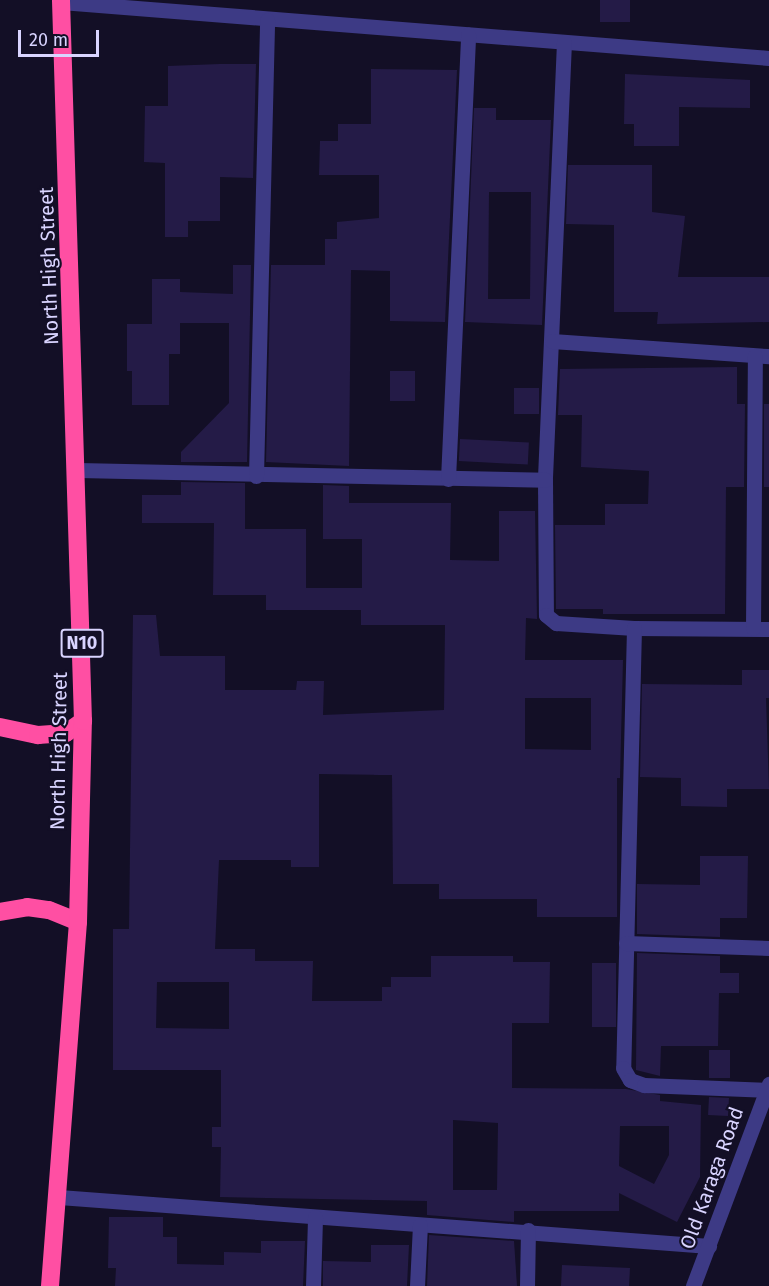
<!DOCTYPE html>
<style>
body{margin:0}
#map{position:relative;width:769px;height:1286px;overflow:hidden;background:#130f26;font-family:"Fira Sans",sans-serif}
div>[style]{position:absolute}
.building>*{inset:0;background:#241b47;transform-origin:0 0}
.minor>*{height:15px;margin:-7.5px;padding:0 7.5px;transform-origin:7.5px;border-radius:7.5px;background:#3d3a85}
.highway>*{height:18px;margin:-9px;padding:0 9px;transform-origin:9px;border-radius:9px;background:#ff4fa3}
span{translate:-50% -50%;white-space:nowrap;text-align:center;line-height:1.15;-webkit-text-stroke:4.5px #130f26;paint-order:stroke}
.shield-label span{padding:2px 4px;background:#130f26;border:2px solid;border-radius:4px;-webkit-text-stroke-width:0}
.shield-label{font-size:18px;color:#d9d4ff;font-weight:700}
.street-label{font-size:20px;color:#d9d4ff}
.scale{position:absolute;left:18px;top:30px;width:81px;height:27px;box-sizing:border-box;border:3px solid #d9d4ff;border-top:0;padding-left:8px;font-size:18px;line-height:21px;white-space:nowrap;color:#d9d4ff;-webkit-text-stroke:4px #130f26;paint-order:stroke}
</style>
<div id="map">
<div class="building">
<div style="left:600px;top:0;width:30px;height:22px"></div>
<div style="clip-path:polygon(220px 64px,256px 64px,253px 178px,220px 177px,220px 221px,188px 221px,188px 237px,165px 237px,165px 163px,144px 162px,145px 106px,168px 106px,168px 66px)"></div>
<div style="clip-path:polygon(371px 69px,457px 70px,445px 322px,390px 321px,390px 271px,351px 270px,349px 466px,266px 462px,271px 265px,325px 265px,325px 239px,337px 239px,337px 222px,379px 218px,379px 175px,319px 175px,320px 141px,338px 141px,338px 124px,371px 124px)"></div>
<div style="clip-path:polygon(625px 74px,750px 80px,750px 108px,679px 107px,679px 146px,634px 146px,634px 124px,624px 124px)"></div>
<div style="clip-path:polygon(evenodd,474px 108px,496px 108px,496px 120px,551px 120px,542px 325px,465px 322px,474px 108px,489px 192px,531px 192px,530px 299px,488px 299px,489px 192px)"></div>
<div style="clip-path:polygon(568px 165px,652px 165px,652px 212px,685px 216px,678px 277px,769px 277px,769px 322px,657px 324px,658px 312px,614px 312px,614px 225px,566px 224px)"></div>
<div style="clip-path:polygon(233px 265px,251px 265px,247px 462px,181px 462px,181px 452px,229px 403px,229px 323px,180px 323px,180px 354px,169px 354px,169px 405px,132px 405px,132px 371px,127px 371px,127px 324px,152px 324px,152px 279px,180px 279px,180px 292px,233px 294px)"></div>
<div style="clip-path:polygon(737px 367px,737px 404px,745px 404px,744px 487px,726px 487px,725px 614px,603px 614px,603px 609px,556px 609px,555px 525px,605px 525px,605px 504px,648px 504px,649px 471px,581px 467px,582px 415px,558px 415px,560px 369px)"></div>
<div style="left:390px;top:371px;width:25px;height:30px"></div>
<div style="left:514px;top:388px;width:25px;height:26px"></div>
<div style="left:764px;top:404px;width:5px;height:83px"></div>
<div style="left:460px;top:439px;width:69px;height:22px;rotate:3deg"></div>
<div style="clip-path:polygon(evenodd,181px 482px,245px 483px,245px 529px,306px 529px,306px 588px,362px 588px,362px 539px,323px 539px,323px 485px,349px 486px,349px 503px,451px 503px,450px 560px,499px 561px,499px 511px,535px 511px,537px 619px,526px 618px,525px 660px,623px 660px,620px 778px,617px 778px,617px 917px,537px 917px,537px 899px,439px 899px,439px 884px,393px 884px,392px 775px,319px 774px,319px 867px,291px 867px,291px 860px,219px 860px,215px 949px,255px 949px,255px 961px,313px 961px,312px 1001px,382px 1001px,382px 987px,391px 987px,391px 977px,431px 977px,431px 956px,513px 956px,513px 962px,550px 962px,549px 1023px,512px 1023px,512px 1088px,626px 1089px,660px 1095px,660px 1101px,701px 1105px,700px 1177px,677px 1222px,619px 1193px,619px 1211px,514px 1211px,514px 1222px,427px 1215px,427px 1201px,220px 1197px,221px 1147px,212px 1147px,212px 1127px,221px 1127px,221px 1070px,113px 1070px,113px 929px,129px 929px,133px 615px,156px 615px,160px 656px,225px 656px,225px 690px,296px 690px,297px 681px,324px 681px,323px 715px,444px 710px,445px 625px,361px 625px,361px 610px,266px 610px,266px 595px,213px 595px,214px 523px,142px 523px,142px 495px,181px 495px,181px 482px,525px 698px,591px 698px,591px 750px,525px 749px,525px 698px,181px 482px,157px 982px,229px 982px,229px 1029px,156px 1028px,157px 982px,181px 482px,453px 1120px,498px 1123px,497px 1190px,453px 1190px,453px 1120px,181px 482px,620px 1126px,669px 1126px,669px 1155px,654px 1184px,619px 1166px,620px 1126px)"></div>
<div style="clip-path:polygon(742px 670px,769px 670px,769px 698px,766px 698px,769px 789px,727px 789px,727px 807px,681px 806px,681px 778px,640px 777px,642px 684px,742px 685px)"></div>
<div style="clip-path:polygon(700px 856px,748px 856px,747px 918px,720px 918px,720px 937px,637px 934px,637px 884px,700px 885px)"></div>
<div style="clip-path:polygon(637px 953px,720px 956px,720px 973px,739px 973px,739px 993px,719px 993px,718px 1046px,661px 1046px,660px 1076px,636px 1070px)"></div>
<div style="left:592px;top:963px;width:24px;height:64px"></div>
<div style="left:709px;top:1050px;width:21px;height:28px"></div>
<div style="left:709px;top:1097px;width:20px;height:18px;rotate:3deg"></div>
<div style="clip-path:polygon(109px 1217px,163px 1217px,163px 1237px,177px 1237px,177px 1264px,224px 1265px,224px 1252px,261px 1253px,261px 1241px,305px 1241px,303px 1286px,115px 1286px,116px 1268px,108px 1268px)"></div>
<div style="clip-path:polygon(429px 1235px,514px 1241px,517px 1286px,427px 1286px)"></div>
<div style="clip-path:polygon(371px 1245px,409px 1245px,407px 1286px,323px 1286px,323px 1261px,371px 1262px)"></div>
<div style="clip-path:polygon(562px 1265px,630px 1268px,629px 1286px,561px 1286px)"></div>
</div>
<div class="minor">
<div style="left:61px;top:2px;width:710px;rotate:4.52deg"></div>
<div style="left:564px;top:42px;width:438px;rotate:92.5deg"></div>
<div style="left:545px;top:480px;width:135px;rotate:89.6deg"></div>
<div style="left:546px;top:615px;width:13px;rotate:39deg"></div>
<div style="left:556px;top:623px;width:78px;rotate:3.7deg"></div>
<div style="left:634px;top:628px;width:135px;rotate:0.4deg"></div>
<div style="left:552px;top:341px;width:218px;rotate:4deg"></div>
<div style="left:78px;top:470px;width:467px;rotate:1.2deg"></div>
<div style="left:256px;top:476px;width:456px;rotate:-88.6deg"></div>
<div style="left:448px;top:479px;width:445px;rotate:-87.4deg"></div>
<div style="left:634px;top:628px;width:440px;rotate:91.4deg"></div>
<div style="left:623px;top:1068px;width:14px;rotate:60deg"></div>
<div style="left:630px;top:1080px;width:15px;rotate:20deg"></div>
<div style="left:644px;top:1085px;width:123px;rotate:2.3deg"></div>
<div style="left:753px;top:628px;width:272px;rotate:-89.6deg"></div>
<div style="left:626px;top:943px;width:143px;rotate:2deg"></div>
<div style="left:59px;top:1197px;width:652px;rotate:4.31deg"></div>
<div style="left:313px;top:1286px;width:69px;rotate:-88.3deg"></div>
<div style="left:417px;top:1286px;width:61px;rotate:-87.2deg"></div>
<div style="left:527px;top:1286px;width:56px;rotate:-89deg"></div>
<div style="left:693px;top:1286px;width:216px;rotate:-69.4deg"></div>
</div>
<div class="highway">
<div style="left:0;top:727px;width:39px;rotate:12deg"></div>
<div style="left:38px;top:735px;width:28px;rotate:-4deg"></div>
<div style="left:66px;top:733px;width:21px;rotate:-35deg"></div>
<div style="left:0;top:912px;width:27px;rotate:-10deg"></div>
<div style="left:27px;top:907px;width:22px;rotate:8deg"></div>
<div style="left:49px;top:910px;width:31px;rotate:22deg"></div>
<div style="left:50px;top:1286px;width:365px;rotate:-85.6deg"></div>
<div style="left:78px;top:922px;width:201px;rotate:-88.6deg"></div>
<div style="left:83px;top:721px;width:721px;rotate:-91.75deg"></div>
</div>
<div class="shield-label">
<span style="left:82px;top:643px">N10</span>
</div>
<div class="street-label">
<span style="left:49px;top:266px;rotate:-92deg">North High Street</span>
<span style="left:59px;top:751px;rotate:-89deg">North High Street</span>
<span style="left:712px;top:1178px;rotate:-70deg">Old Karaga Road</span>
</div>
<div class="scale">20 m</div>
</div>
